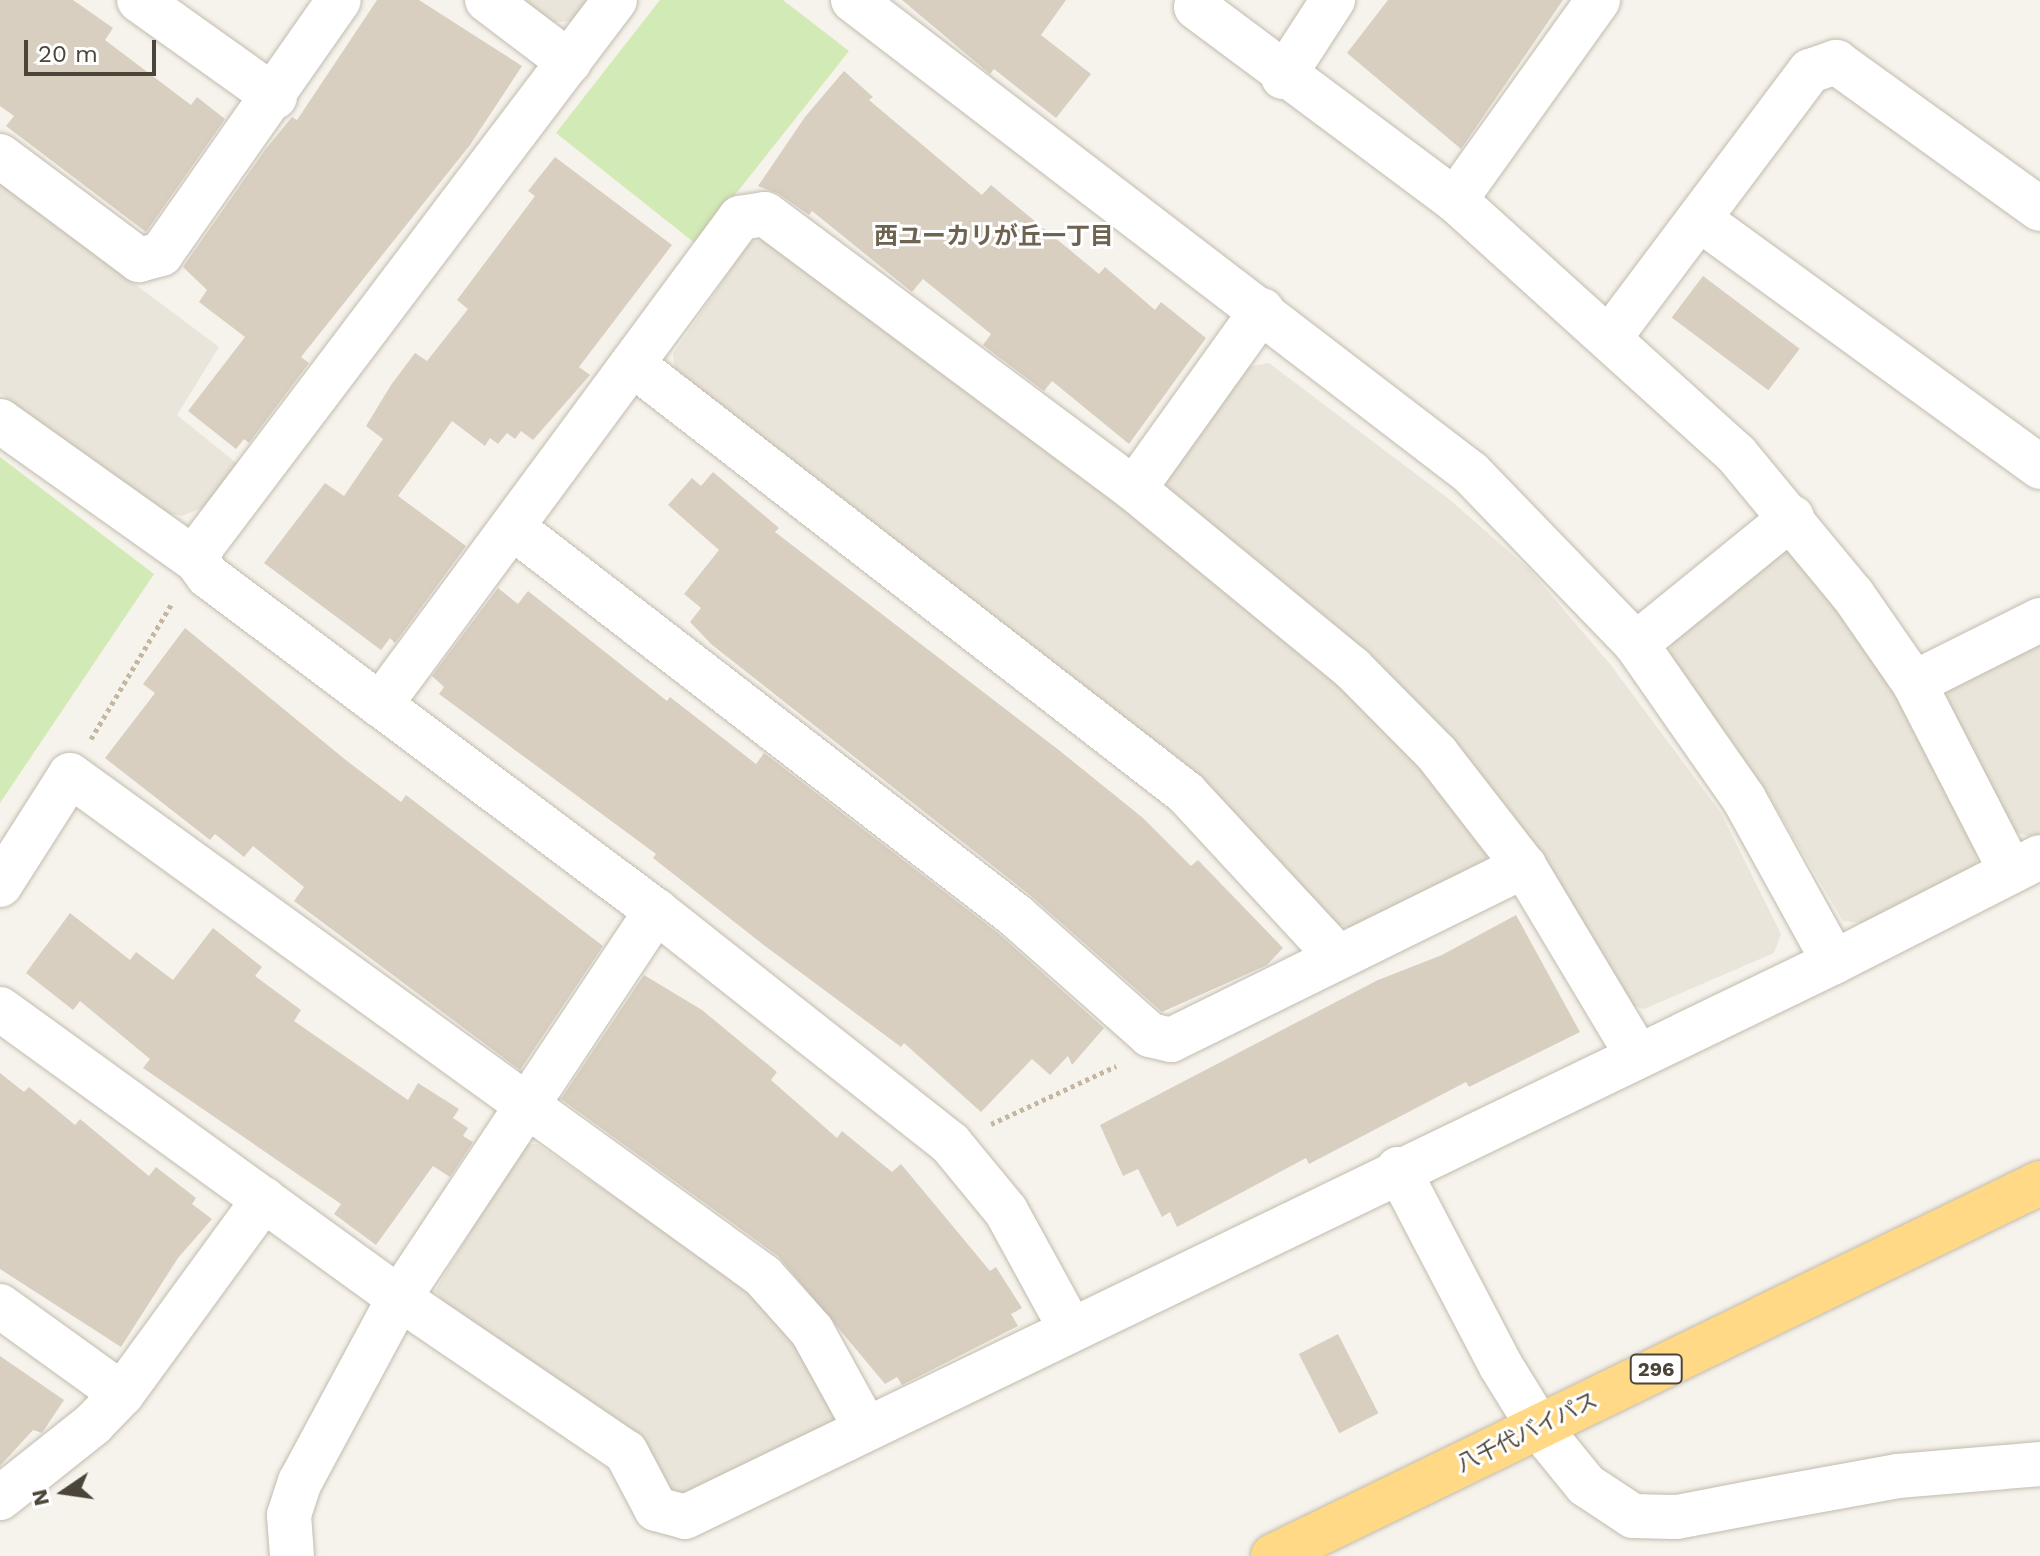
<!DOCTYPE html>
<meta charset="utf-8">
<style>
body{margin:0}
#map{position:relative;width:2040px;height:1556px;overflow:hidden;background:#f6f3ec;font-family:"Work Sans","Noto Sans JP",sans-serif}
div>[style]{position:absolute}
.residential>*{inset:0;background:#eae5da}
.green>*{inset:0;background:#d2eab5}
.building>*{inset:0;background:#d8cfc1;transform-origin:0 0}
.path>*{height:5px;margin-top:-2.5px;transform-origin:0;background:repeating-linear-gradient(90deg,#c4b79f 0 4px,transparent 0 8px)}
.roads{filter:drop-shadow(0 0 2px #c2bbae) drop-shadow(0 0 2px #c2bbae)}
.minor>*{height:44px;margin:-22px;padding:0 22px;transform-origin:22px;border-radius:22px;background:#fff}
.tertiary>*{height:44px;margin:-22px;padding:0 22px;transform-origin:22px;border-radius:22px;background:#fff}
.trunk>*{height:44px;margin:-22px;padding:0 22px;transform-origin:22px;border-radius:22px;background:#ffd985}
span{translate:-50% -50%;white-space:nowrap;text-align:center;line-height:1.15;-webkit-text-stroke:6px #fff;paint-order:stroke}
.shield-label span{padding:2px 6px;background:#fff;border:2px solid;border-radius:6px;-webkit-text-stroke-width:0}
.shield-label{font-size:20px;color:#4b4439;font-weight:700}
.street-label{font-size:22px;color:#4b4439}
.neighbourhood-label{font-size:24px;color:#6e6250;font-weight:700}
.north{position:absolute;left:24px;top:1452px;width:80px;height:80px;-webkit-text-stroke:6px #fff;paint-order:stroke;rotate:257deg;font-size:22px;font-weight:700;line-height:32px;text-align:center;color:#4b4439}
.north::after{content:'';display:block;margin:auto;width:28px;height:36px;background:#4b4439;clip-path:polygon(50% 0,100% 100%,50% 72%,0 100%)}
.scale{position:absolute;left:24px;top:40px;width:132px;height:36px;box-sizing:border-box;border:4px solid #4b4439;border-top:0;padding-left:10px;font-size:24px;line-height:28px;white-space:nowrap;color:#4b4439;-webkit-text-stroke:6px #fff;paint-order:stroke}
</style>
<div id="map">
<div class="residential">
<div style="clip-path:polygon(513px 0,589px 0,573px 21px,544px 23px)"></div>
<div style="clip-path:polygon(0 183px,219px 347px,177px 415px,240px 466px,209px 505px,182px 516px,156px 511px,0 393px)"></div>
<div style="clip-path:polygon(769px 239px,1116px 501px,1340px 682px,1424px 766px,1490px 844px,1485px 869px,1357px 929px,1339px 925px,1197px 775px,675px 373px,673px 354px,749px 243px)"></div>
<div style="clip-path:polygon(1269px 363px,1449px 499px,1529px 569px,1610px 664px,1721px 813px,1781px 934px,1774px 953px,1644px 1009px,1627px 1004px,1544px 860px,1168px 490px,1162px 467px,1241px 368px)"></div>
<div style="clip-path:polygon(1777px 550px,1798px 556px,1896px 689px,1981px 844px,1974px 871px,1862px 923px,1843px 921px,1765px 789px,1669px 655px,1672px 638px)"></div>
<div style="clip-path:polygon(2040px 637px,2040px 837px,2037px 839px,2015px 832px,1946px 701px,1950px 683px)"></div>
<div style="clip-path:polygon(522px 1144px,537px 1144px,748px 1289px,794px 1335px,837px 1404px,836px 1428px,687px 1496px,665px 1493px,445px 1304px,435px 1291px)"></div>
</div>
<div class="green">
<div style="clip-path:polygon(660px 0,783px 0,849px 51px,696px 244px,556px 133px)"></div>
<div style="clip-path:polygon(0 457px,154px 574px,0 803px)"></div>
</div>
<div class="building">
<div style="clip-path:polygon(0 0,73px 0,113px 28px,105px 40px,191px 105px,197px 97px,225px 119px,146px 232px,6px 126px,14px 116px,0 106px)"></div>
<div style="clip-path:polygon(377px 0,419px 0,522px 66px,470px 145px,301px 357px,309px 363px,249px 443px,244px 439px,236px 449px,188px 411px,245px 337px,199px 302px,207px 290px,183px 267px,265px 150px,292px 117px,297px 120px)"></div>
<div style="clip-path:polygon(902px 0,1066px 0,1041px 35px,1091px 74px,1056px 118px,994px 69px,990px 74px,984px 69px)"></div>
<div style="clip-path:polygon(1388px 0,1563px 0,1461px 149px,1347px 53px)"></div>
<div style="clip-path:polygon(844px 71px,873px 97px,869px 100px,982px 195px,991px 185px,1099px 274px,1105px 267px,1155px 310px,1161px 302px,1206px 338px,1129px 444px,1052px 381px,1044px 391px,983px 345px,991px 334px,923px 279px,912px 292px,812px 211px,809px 215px,779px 194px,758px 186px,805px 117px)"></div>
<div style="clip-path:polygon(555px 157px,672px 245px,579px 367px,590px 375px,533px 440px,521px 431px,515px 439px,507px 433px,498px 444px,490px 438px,485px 446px,452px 421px,398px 496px,466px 546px,395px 643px,390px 638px,381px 650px,264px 563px,325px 483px,344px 496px,383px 439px,366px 426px,391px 385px,415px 353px,427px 361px,468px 309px,457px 300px,535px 196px,528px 191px)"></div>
<div style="left:1703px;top:276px;width:121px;height:52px;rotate:37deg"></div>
<div style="clip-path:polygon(713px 472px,779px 528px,775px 532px,1060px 751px,1143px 818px,1191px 866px,1198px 860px,1283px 948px,1267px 965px,1162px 1012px,1030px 895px,711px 644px,690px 622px,701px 608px,684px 594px,719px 550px,668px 505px,692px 478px,701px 486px)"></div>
<div style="clip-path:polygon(498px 588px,518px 604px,528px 591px,667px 701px,670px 697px,756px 764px,764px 753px,999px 934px,1104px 1028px,1072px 1065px,1068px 1056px,1050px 1075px,1032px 1059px,981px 1112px,904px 1043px,901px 1047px,765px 946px,653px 858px,656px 854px,439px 694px,444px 687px,432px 676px)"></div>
<div style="clip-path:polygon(185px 628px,347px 761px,401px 802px,406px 795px,603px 946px,520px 1070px,294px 901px,304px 887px,253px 846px,244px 857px,215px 834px,210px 840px,105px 758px,155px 693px,143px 684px)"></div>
<div style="clip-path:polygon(70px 913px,130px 960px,136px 952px,173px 980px,213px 928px,262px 967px,255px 976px,301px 1010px,294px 1021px,408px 1100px,418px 1083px,459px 1109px,453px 1118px,468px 1128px,463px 1136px,473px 1142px,450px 1177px,433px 1166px,376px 1245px,334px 1214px,341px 1204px,143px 1068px,150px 1059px,80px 1001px,73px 1010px,26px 973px)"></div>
<div style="clip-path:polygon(1516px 915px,1580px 1032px,1469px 1087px,1466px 1082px,1309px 1164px,1306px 1158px,1177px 1227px,1170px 1212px,1162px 1217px,1138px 1169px,1123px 1176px,1100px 1125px,1378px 980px,1442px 955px)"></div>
<div style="clip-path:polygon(644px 975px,702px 1010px,777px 1072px,771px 1080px,837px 1138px,842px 1131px,892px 1172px,901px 1164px,990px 1271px,996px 1267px,1022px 1308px,1011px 1314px,1018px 1326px,902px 1385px,897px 1377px,885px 1384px,778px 1256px,561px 1099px)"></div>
<div style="clip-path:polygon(0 1073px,24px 1092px,29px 1087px,75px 1125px,80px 1119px,149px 1176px,156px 1167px,196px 1198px,192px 1204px,212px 1219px,178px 1258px,121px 1347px,0 1269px)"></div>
<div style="left:1338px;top:1334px;width:89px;height:44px;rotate:63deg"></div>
<div style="clip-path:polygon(0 1356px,64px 1400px,42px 1433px,33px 1430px,0 1466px)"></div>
</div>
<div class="path">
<div style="left:91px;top:739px;width:158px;rotate:-59.2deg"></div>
<div style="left:991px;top:1124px;width:138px;rotate:-24.9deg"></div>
</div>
<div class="roads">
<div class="minor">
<div style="left:139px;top:0;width:167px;rotate:35.5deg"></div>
<div style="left:487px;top:0;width:103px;rotate:37.1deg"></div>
<div style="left:853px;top:0;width:778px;rotate:37.43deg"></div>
<div style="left:1471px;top:473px;width:238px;rotate:46deg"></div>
<div style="left:1636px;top:644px;width:189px;rotate:55.1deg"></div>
<div style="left:1744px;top:799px;width:186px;rotate:61.1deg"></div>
<div style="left:1196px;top:7px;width:323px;rotate:36.7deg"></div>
<div style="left:1455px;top:200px;width:380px;rotate:42.1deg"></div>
<div style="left:1737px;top:455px;width:182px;rotate:50.4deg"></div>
<div style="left:1853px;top:595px;width:107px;rotate:55.3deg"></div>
<div style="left:1914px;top:683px;width:212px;rotate:62.8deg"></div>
<div style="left:1283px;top:77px;width:92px;rotate:-57deg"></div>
<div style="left:0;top:156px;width:174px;rotate:36.8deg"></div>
<div style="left:139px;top:260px;width:23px;rotate:-15deg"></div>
<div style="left:161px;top:254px;width:310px;rotate:-55deg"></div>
<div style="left:1455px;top:200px;width:246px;rotate:-54.4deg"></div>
<div style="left:1699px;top:219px;width:422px;rotate:36deg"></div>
<div style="left:1610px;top:337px;width:333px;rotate:-53.1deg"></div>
<div style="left:1810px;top:71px;width:28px;rotate:-19deg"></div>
<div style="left:1836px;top:62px;width:251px;rotate:35.8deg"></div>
<div style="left:632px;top:364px;width:701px;rotate:37.75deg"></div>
<div style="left:1186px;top:793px;width:222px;rotate:47.2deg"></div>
<div style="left:0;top:421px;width:242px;rotate:35.4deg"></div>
<div style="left:197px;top:561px;width:19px;rotate:54deg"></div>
<div style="left:208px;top:576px;width:559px;rotate:36.79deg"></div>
<div style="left:656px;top:911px;width:375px;rotate:38.3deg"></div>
<div style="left:950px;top:1143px;width:88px;rotate:50.5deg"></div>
<div style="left:1006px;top:1211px;width:133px;rotate:61.3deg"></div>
<div style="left:1134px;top:489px;width:220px;rotate:-54.4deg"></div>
<div style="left:512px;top:527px;width:635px;rotate:37.65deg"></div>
<div style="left:1015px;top:915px;width:181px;rotate:41.6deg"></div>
<div style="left:1150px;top:1035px;width:22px;rotate:13deg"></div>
<div style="left:1171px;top:1040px;width:394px;rotate:-26.2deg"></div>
<div style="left:197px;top:561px;width:17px;rotate:-69deg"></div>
<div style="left:203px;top:545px;width:683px;rotate:-52.91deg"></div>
<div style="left:1636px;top:644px;width:201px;rotate:-39.1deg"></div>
<div style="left:1914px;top:683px;width:141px;rotate:-26.6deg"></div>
<div style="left:380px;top:705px;width:606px;rotate:-53.53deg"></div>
<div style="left:740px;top:218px;width:25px;rotate:-9deg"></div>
<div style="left:765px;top:214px;width:460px;rotate:36.7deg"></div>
<div style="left:1134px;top:489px;width:282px;rotate:39.4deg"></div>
<div style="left:1352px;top:668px;width:121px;rotate:45.3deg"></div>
<div style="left:1437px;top:754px;width:142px;rotate:52.2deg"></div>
<div style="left:1524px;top:866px;width:220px;rotate:59.1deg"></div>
<div style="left:0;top:885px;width:130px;rotate:-57.5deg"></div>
<div style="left:70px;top:775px;width:855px;rotate:35.86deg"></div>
<div style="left:763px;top:1276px;width:74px;rotate:48.3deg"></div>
<div style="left:812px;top:1331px;width:112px;rotate:61.1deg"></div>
<div style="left:0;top:1009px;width:493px;rotate:35.9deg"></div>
<div style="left:399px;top:1298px;width:274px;rotate:34.2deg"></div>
<div style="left:626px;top:1452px;width:64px;rotate:62.2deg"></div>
<div style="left:656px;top:1509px;width:30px;rotate:15deg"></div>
<div style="left:685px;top:1517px;width:1276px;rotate:-25.78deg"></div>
<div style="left:1834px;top:962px;width:231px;rotate:-27deg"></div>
<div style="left:0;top:1306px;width:150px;rotate:35.8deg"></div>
<div style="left:0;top:1498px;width:119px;rotate:-38.5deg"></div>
<div style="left:93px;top:1424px;width:42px;rotate:-46deg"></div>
<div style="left:122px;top:1394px;width:241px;rotate:-53.9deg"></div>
<div style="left:1777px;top:1498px;width:123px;rotate:-10.3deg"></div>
<div style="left:1898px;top:1476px;width:143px;rotate:-4.8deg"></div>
<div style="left:292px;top:1556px;width:41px;rotate:-94.2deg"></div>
<div style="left:289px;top:1515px;width:35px;rotate:-72deg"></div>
<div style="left:300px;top:1482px;width:209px;rotate:-61.7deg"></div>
<div style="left:399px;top:1298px;width:465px;rotate:-56.4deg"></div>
</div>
<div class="tertiary">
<div style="left:1398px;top:1169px;width:222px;rotate:62.4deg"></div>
<div style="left:1501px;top:1366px;width:70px;rotate:58.3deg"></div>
<div style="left:1538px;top:1426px;width:76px;rotate:50.9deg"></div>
<div style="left:1586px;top:1485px;width:56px;rotate:33.4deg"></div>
<div style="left:1633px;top:1516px;width:44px;rotate:1.3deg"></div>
<div style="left:1677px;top:1517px;width:102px;rotate:-10.8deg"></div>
</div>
<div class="trunk">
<div style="left:1273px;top:1556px;width:853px;rotate:-25.93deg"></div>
</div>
</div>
<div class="shield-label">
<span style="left:1656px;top:1369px">296</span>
</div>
<div class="street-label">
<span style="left:1527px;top:1432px;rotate:-26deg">八千代バイパス</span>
</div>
<div class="neighbourhood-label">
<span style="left:994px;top:237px">西ユーカリが丘一丁目</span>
</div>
<div class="north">N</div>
<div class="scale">20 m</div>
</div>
